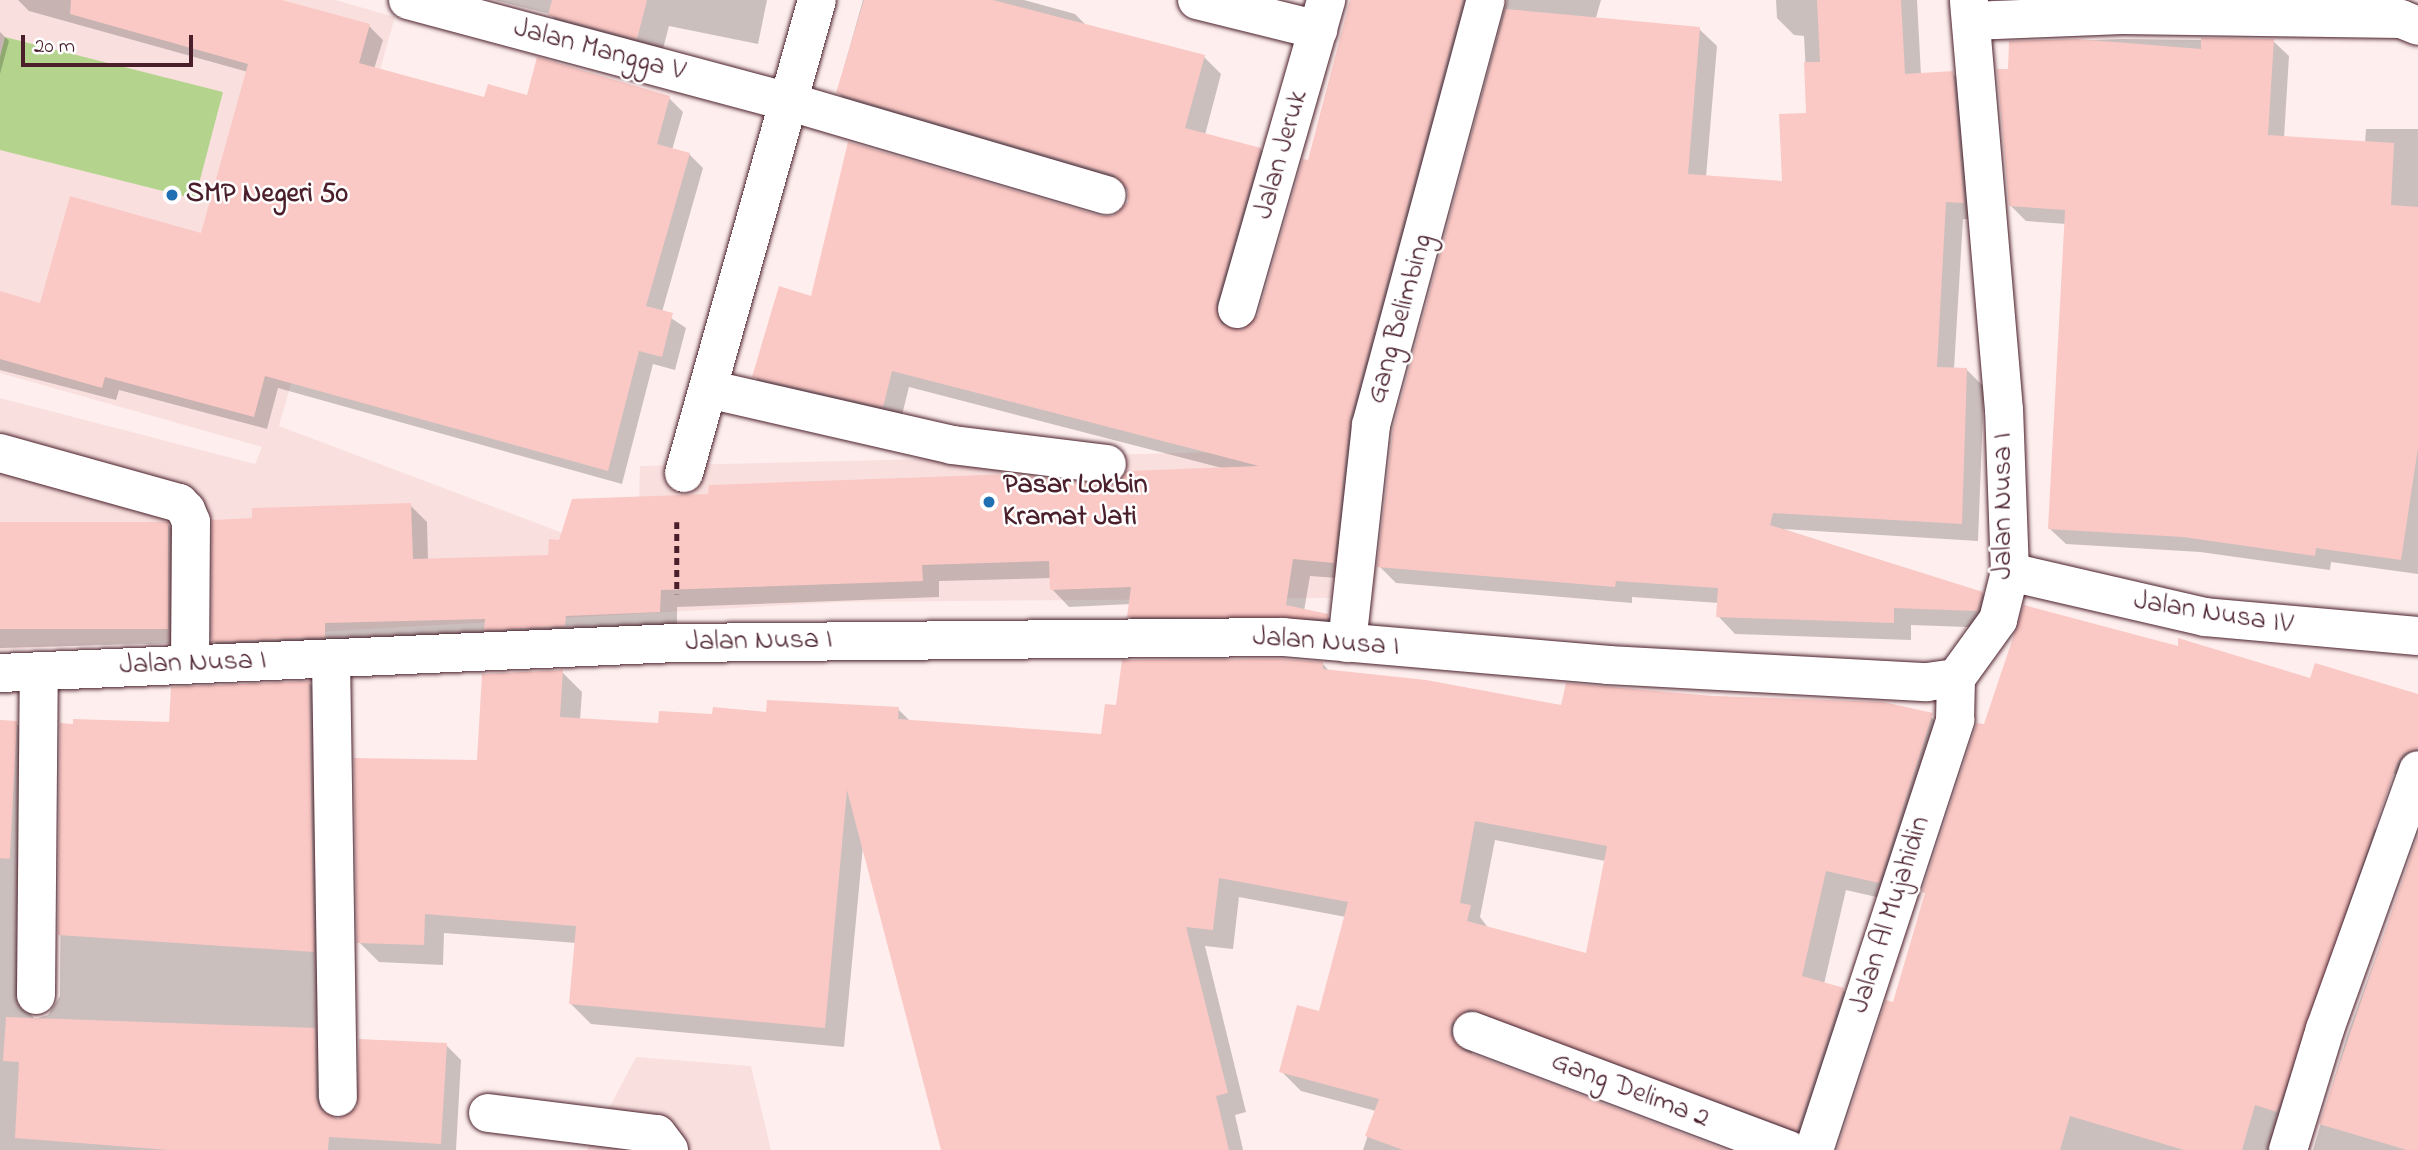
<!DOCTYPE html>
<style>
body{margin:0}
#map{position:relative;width:2418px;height:1150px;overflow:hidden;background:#feefee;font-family:"Indie Flower",sans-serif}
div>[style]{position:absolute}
.built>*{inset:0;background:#f9e0de}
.green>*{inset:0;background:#b4d48e}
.shadow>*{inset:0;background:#0003}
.building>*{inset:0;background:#fac9c5;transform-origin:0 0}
.path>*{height:4.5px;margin-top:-2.25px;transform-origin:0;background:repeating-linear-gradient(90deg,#4a1f2b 0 7px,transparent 0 12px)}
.roads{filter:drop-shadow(0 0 2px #4a1f2b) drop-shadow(0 0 2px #4a1f2b)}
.minor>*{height:38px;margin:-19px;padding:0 19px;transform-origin:19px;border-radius:19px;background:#fff}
.dots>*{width:19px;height:19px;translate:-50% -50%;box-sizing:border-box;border:4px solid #fff;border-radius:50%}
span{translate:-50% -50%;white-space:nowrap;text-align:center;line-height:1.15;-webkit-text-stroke:5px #fff;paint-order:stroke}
.street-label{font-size:28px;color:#4a1f2b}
.poi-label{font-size:28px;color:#4a1f2b;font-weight:700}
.left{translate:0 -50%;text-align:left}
.scale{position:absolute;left:21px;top:35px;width:172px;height:32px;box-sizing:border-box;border:4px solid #4a1f2b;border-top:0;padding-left:9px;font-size:21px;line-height:24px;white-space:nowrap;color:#4a1f2b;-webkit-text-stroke:5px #fff;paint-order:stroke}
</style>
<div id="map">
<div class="built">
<div style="clip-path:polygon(0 0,335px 0,395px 17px,279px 426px,576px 538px,638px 539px,640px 466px,1341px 449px,1336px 598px,843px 602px,0 650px,0 398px,255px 464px,262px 447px,0 373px)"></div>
<div style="clip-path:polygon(636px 1057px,751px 1066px,771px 1150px,587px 1150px)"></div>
</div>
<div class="green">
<div style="clip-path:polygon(5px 37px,223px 92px,195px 199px,0 150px,0 57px)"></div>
</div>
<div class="shadow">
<div style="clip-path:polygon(18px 0,276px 0,369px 26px,383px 40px,374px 69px,486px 99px,528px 97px,538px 59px,669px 98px,683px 112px,672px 150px,689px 154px,703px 168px,662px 312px,686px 328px,675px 370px,653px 364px,622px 484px,278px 388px,267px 429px,119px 390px,116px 400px,0 370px,0 293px,41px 305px,202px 235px,248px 72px,29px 11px)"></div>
<div style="clip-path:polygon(494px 0,767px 0,758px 44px,669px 26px,660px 60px,573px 37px,550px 14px)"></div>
<div style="clip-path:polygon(863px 0,1024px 0,1075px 14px,1088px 27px,1204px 57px,1221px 74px,1205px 135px,1260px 149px,1277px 167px,1232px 321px,1235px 331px,1253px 327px,1260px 316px,1309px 162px,1352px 0,1491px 0,1351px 579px,1310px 576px,1304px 611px,1327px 616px,1345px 633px,1146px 633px,1129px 616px,1131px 604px,1069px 607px,1052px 589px,1052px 578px,939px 581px,939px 597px,677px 607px,677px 629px,231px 658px,214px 641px,254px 520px,410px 505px,427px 522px,428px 560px,550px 557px,1105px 487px,1222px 468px,909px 387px,900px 423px,771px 393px,754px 376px,812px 298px,1123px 213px,1130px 201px,1127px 189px,855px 109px,837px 92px)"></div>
<div style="clip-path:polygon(1507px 0,1601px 0,1595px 21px,1699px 29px,1717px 46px,1706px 177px,1784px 183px,1808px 114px,1804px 36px,1794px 35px,1777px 18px,1776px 0,1917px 0,1921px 75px,1952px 73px,1970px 90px,1981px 220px,1963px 219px,1954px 369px,1966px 369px,1984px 387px,1978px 541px,1783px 529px,1982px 593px,1999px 610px,1994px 628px,1911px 625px,1911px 640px,1735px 634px,1718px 616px,1719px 603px,1632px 597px,1632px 603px,1396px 583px,1379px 566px,1394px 429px)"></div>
<div style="clip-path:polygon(0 32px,9px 41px,0 74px)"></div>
<div style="clip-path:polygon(2122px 39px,2273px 41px,2289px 56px,2284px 138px,2365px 143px,2366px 129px,2418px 129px,2418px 574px,2331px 562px,2330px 570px,2200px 552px,2066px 544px,2050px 529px,2066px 224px,2026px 221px,2010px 205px,2011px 43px)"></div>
<div style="clip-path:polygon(167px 524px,181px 538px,181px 643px,0 648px,0 528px)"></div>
<div style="clip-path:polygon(evenodd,1323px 664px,1330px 672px,1563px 707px,1712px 698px,1883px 703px,1932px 718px,1952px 738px,1898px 902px,1846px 890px,1824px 984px,1843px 990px,1863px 1009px,1817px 1149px,1471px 1044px,1472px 1056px,1721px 1150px,1363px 1150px,1376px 1111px,1301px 1091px,1281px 1071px,1320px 1013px,1346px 917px,1239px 897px,1233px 949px,1205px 946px,1246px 1112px,1235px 1115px,1243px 1150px,943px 1150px,863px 846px,844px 1047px,591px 1024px,571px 1004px,577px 943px,444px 933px,443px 965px,379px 962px,359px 942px,478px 762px,562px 672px,582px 692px,580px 720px,660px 725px,714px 716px,898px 709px,911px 722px,1103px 736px,1118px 707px,1323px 664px,1495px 840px,1605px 861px,1587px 955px,1489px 929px,1480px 917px,1495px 840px)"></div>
<div style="clip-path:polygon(evenodd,2311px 681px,2418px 696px,2418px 778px,2314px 759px,2393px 849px,2291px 1150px,1839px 1150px,1894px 1005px,1927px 895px,1924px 892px,1985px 726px,2311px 681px,2368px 840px,2371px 840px,2303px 1031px,2368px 840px)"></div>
<div style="clip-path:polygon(309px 683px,324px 698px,333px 1118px,338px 1121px,446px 1045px,461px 1060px,456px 1150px,0 1150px,0 722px,16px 723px,31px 738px,28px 1011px,35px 1019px,48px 1015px,60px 996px,62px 725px,171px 724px)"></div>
<div style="clip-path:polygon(2418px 841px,2418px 1150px,2313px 1150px,2347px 1036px)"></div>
</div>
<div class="building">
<div style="clip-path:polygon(71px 0,282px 0,370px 24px,359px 63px,484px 97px,488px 84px,527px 95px,537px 57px,670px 96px,657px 144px,690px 153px,646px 306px,673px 313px,662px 357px,639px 351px,608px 471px,265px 376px,254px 417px,105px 377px,102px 388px,0 359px,0 291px,40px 303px,70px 196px,201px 233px,248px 64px,70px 14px)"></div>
<div style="clip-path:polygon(552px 0,647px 0,637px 39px,548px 15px)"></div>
<div style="clip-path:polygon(864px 0,993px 0,1205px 55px,1185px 128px,1261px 148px,1216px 304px,1221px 324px,1242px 330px,1258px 315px,1303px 159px,1308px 160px,1350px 0,1463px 0,1350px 419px,1334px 563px,1293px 559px,1286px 605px,1328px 614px,1328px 619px,1127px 617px,1131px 587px,1050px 590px,1049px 561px,922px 565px,923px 581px,661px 590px,660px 612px,566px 616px,565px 626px,484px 630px,485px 619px,325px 623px,325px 637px,212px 642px,212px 520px,252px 518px,252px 508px,411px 503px,413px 559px,548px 555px,549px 539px,559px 540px,572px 499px,708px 494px,709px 485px,1013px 474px,1105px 486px,1116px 484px,1127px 471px,1259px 466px,892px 371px,883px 407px,752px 377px,779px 286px,811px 296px,848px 142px,1101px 216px,1113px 216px,1128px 202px,1128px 189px,1113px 174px,836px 93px)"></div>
<div style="clip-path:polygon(1817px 0,1901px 0,1905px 74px,1953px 71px,1964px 203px,1946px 202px,1937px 367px,1967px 368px,1962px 524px,1773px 513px,1770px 525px,1983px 592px,1977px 611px,1894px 608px,1894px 623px,1716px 617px,1718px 588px,1616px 581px,1615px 587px,1377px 567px,1393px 429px,1506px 9px,1700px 27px,1688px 174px,1782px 181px,1779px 114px,1806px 113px,1804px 62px,1820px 62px)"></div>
<div style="clip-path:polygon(2201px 38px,2274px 39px,2268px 135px,2394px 143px,2391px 205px,2418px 207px,2418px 448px,2401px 560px,2316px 548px,2315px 556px,2183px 537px,2048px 529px,2065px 210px,2009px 206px,1997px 69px,2008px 69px,2009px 41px,2077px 39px,2201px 49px)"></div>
<div style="left:168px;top:522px;width:107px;height:168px;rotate:90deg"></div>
<div style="clip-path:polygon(2024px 605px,2178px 646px,2178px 638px,2310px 678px,2315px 663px,2418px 694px,2418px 749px,2404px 753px,2397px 763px,2277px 1112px,2255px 1105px,2242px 1150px,2184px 1150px,2070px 1116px,2060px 1150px,1837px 1150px,1886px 1000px,1893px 1002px,1925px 893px,1922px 892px,1977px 723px,1984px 724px)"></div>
<div style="clip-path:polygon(evenodd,1282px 659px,1323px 662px,1323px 669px,1426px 680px,1561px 705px,1566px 683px,1713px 696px,1883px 702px,1933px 713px,1879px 883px,1826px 871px,1802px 976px,1844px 988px,1797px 1131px,1469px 1009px,1451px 1024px,1451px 1035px,1464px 1051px,1726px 1150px,1403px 1150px,1365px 1136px,1379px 1099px,1279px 1072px,1297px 1005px,1319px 1011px,1348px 902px,1219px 878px,1213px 930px,1186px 927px,1228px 1093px,1216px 1096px,1229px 1150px,941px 1150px,847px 790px,825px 1028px,569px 1004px,576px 926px,425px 914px,424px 945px,357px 943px,354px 758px,477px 760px,482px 674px,563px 670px,560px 717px,658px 723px,659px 711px,712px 714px,713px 707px,766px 712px,767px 700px,899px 707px,898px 719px,1101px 734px,1105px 704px,1116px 705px,1122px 660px,1282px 659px,1475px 821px,1607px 846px,1586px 953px,1467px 921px,1471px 905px,1460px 903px,1475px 821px)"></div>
<div style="clip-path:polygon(309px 681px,314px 952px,58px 935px,60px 723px,73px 724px,73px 719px,169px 722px,171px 687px)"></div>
<div style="left:0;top:720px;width:17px;height:138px;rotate:3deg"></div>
<div style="clip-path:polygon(2418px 835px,2418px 1150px,2407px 1150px,2319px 1124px)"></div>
<div style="clip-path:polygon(6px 1017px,315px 1028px,316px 1098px,320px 1109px,338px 1119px,357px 1107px,359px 1039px,447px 1043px,441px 1144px,329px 1137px,328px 1150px,169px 1150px,15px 1138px,19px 1062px,3px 1061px)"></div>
</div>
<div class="path">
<div style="left:677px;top:522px;width:72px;rotate:90deg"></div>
</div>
<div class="roads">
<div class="minor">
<div style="left:408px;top:0;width:395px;rotate:15deg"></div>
<div style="left:790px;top:102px;width:330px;rotate:16.4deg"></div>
<div style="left:1197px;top:0;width:125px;rotate:13.9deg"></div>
<div style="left:1971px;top:21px;width:151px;rotate:-2.3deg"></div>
<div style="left:2122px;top:15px;width:279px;rotate:0.8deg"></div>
<div style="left:2401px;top:19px;width:18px;rotate:22deg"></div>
<div style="left:1237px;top:309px;width:322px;rotate:-73.9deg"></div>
<div style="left:708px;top:389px;width:250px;rotate:12.9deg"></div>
<div style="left:952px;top:445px;width:156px;rotate:7deg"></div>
<div style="left:0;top:453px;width:186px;rotate:15.6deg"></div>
<div style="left:179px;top:503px;width:10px;rotate:45deg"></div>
<div style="left:186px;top:510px;width:13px;rotate:67deg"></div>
<div style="left:191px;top:522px;width:142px;rotate:90.4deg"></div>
<div style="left:684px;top:473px;width:491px;rotate:-74.3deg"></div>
<div style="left:2010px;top:572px;width:200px;rotate:13deg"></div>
<div style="left:2205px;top:617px;width:214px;rotate:5.1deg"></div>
<div style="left:1347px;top:643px;width:219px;rotate:-83.7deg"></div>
<div style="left:1371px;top:425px;width:440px;rotate:-74.9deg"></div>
<div style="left:331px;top:659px;width:438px;rotate:89.1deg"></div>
<div style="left:0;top:673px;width:678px;rotate:-2.54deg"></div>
<div style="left:677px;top:643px;width:606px;rotate:-0.57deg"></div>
<div style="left:1283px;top:637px;width:326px;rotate:4.9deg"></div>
<div style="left:1608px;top:665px;width:319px;rotate:3.1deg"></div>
<div style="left:1927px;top:682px;width:29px;rotate:-8deg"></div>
<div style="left:1956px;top:678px;width:72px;rotate:-54.1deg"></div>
<div style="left:1998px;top:620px;width:49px;rotate:-76deg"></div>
<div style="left:2010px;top:572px;width:162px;rotate:-92.1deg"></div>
<div style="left:2004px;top:410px;width:411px;rotate:-94.9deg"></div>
<div style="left:36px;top:995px;width:324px;rotate:-89.5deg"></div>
<div style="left:1472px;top:1031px;width:338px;rotate:20.6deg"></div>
<div style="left:488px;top:1113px;width:170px;rotate:7.1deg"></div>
<div style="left:657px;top:1134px;width:20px;rotate:53deg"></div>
<div style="left:1814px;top:1150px;width:453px;rotate:-71.8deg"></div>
<div style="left:1955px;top:720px;width:42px;rotate:-88.6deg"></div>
<div style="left:2288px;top:1150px;width:127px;rotate:-73deg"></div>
<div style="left:2325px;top:1029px;width:275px;rotate:-70.2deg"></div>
</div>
</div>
<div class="dots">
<div style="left:172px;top:195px;background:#1f6fb2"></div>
<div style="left:989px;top:502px;background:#1f6fb2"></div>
</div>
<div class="street-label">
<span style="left:599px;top:51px;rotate:15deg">Jalan Mangga V</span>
<span style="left:1282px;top:155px;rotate:-74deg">Jalan Jeruk</span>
<span style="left:1401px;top:319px;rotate:-74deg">Gang Belimbing</span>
<span style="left:2004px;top:506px;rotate:-90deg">Jalan Nusa I</span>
<span style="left:2213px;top:614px;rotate:9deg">Jalan Nusa IV</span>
<span style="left:759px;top:642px;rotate:-1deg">Jalan Nusa I</span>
<span style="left:1326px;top:643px;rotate:4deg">Jalan Nusa I</span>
<span style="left:193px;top:664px;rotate:-2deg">Jalan Nusa I</span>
<span style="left:1891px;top:915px;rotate:-72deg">Jalan Al Mujahidin</span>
<span style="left:1630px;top:1091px;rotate:21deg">Gang Delima 2</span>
</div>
<div class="poi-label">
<span class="left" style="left:186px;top:195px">SMP Negeri 50</span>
<span class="left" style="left:1003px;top:502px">Pasar Lokbin<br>Kramat Jati</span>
</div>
<div class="scale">20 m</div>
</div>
